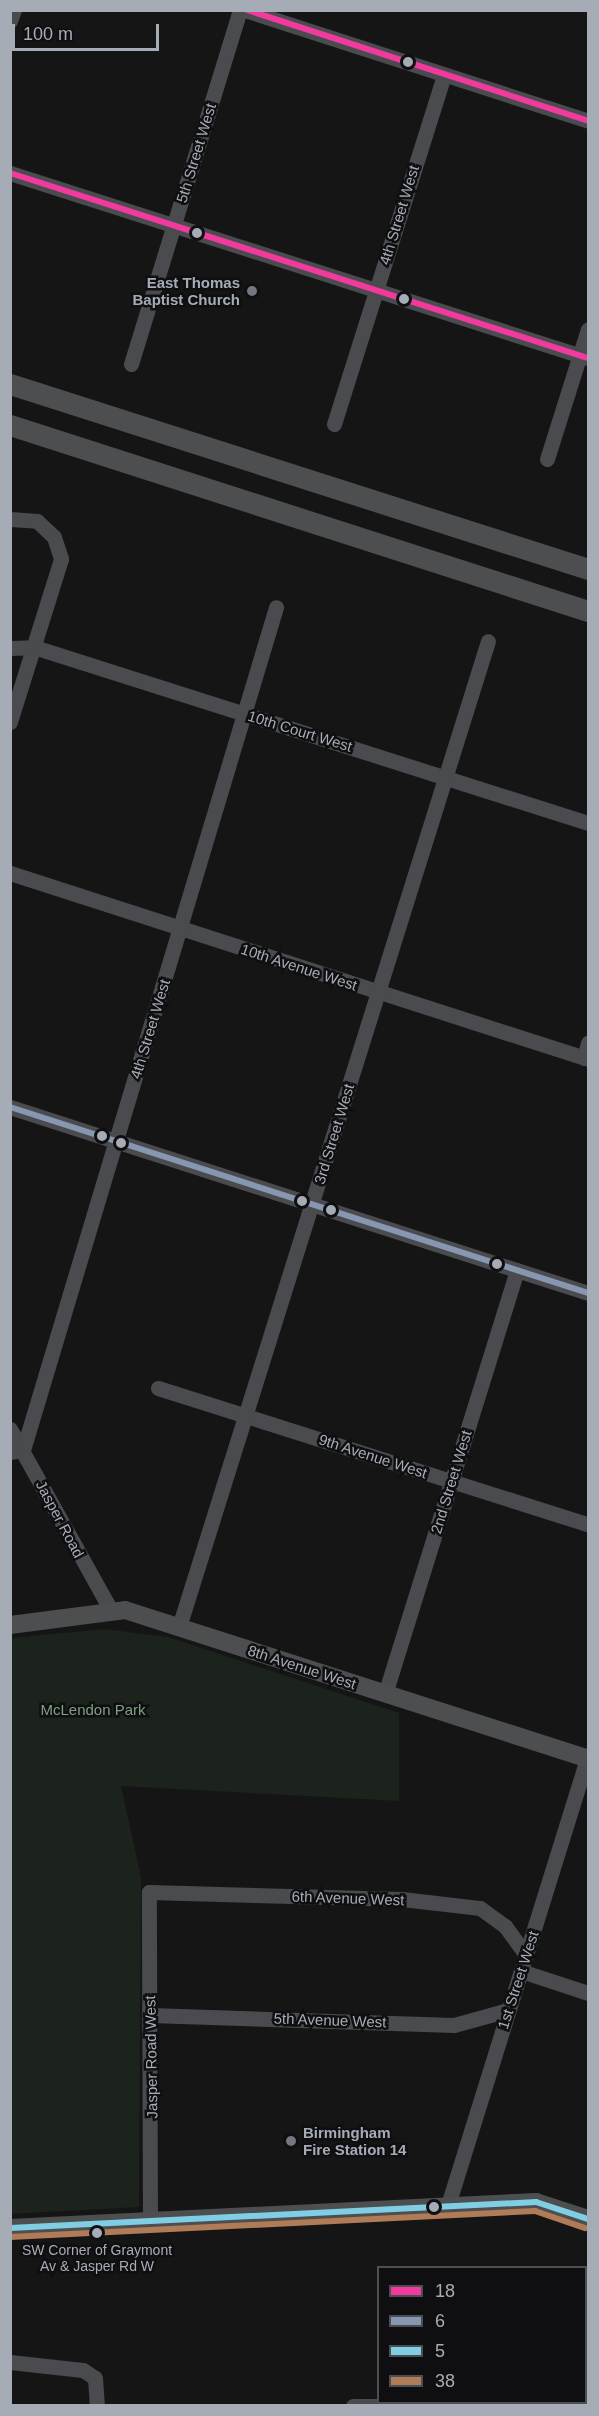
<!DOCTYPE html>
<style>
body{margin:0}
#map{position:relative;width:599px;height:2416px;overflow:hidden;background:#151515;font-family:Helvetica,sans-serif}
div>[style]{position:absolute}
.green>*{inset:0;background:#1c221c}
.minor>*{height:15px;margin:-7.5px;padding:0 7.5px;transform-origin:7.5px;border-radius:7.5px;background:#4a4b4e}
.major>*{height:18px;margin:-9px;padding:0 9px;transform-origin:9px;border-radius:9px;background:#4c4e50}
.highway>*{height:21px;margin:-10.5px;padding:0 10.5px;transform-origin:10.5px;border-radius:10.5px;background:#4c4e50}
.bus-1>*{height:6px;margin:-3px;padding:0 3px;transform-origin:3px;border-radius:3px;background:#f13a9d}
.bus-2>*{height:6px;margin:-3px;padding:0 3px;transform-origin:3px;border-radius:3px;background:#8797b1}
.bus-3>*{height:6px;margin:-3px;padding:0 3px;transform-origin:3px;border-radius:3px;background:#80cee4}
.bus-4>*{height:6px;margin:-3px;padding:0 3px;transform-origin:3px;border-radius:3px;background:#b07c57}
.dots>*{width:16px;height:16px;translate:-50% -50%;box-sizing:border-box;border:3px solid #0f0f11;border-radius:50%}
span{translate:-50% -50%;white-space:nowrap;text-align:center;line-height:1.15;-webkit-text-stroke:5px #0f0f11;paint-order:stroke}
.bus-label{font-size:14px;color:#a6acb6}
.street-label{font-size:15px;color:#a6acb6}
.poi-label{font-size:15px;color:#a6acb6;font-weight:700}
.right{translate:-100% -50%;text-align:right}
.left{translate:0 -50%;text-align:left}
.park-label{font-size:15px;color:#7ea17f}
.frame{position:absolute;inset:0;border:12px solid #a6acb6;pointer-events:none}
.legend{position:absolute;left:377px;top:2266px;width:210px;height:138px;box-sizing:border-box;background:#0f0f11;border:2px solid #4b4e53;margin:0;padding:8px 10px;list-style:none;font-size:18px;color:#a6acb6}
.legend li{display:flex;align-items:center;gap:12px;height:30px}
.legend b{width:30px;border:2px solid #4b4e53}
.scale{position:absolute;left:12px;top:24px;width:147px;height:27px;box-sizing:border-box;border:3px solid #a6acb6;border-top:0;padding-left:8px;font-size:18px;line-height:21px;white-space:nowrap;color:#a6acb6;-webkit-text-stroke:4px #0f0f11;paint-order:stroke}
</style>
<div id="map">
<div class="green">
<div style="clip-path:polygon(104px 1629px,168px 1637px,399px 1713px,399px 1801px,121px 1786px,141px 1877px,139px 2207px,11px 2214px,11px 1638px)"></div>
</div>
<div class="minor">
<div style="left:245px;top:10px;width:361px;rotate:17.9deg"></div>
<div style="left:10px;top:21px;width:12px;rotate:-70deg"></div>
<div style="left:10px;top:173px;width:607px;rotate:17.75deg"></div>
<div style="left:131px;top:364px;width:370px;rotate:-72.9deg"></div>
<div style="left:334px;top:424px;width:366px;rotate:-72.5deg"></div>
<div style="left:547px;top:459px;width:136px;rotate:-72.5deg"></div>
<div style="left:10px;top:519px;width:27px;rotate:4deg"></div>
<div style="left:37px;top:521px;width:23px;rotate:43deg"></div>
<div style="left:54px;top:537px;width:23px;rotate:72deg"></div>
<div style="left:61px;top:559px;width:171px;rotate:107.4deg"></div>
<div style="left:10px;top:648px;width:24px;rotate:-2deg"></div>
<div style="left:34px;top:647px;width:581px;rotate:17.62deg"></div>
<div style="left:10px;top:873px;width:607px;rotate:17.84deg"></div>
<div style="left:584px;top:1058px;width:16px;rotate:-75deg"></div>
<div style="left:10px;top:1107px;width:607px;rotate:17.84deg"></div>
<div style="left:158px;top:1388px;width:451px;rotate:17.6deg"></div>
<div style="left:10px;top:1429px;width:206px;rotate:60.9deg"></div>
<div style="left:10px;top:1452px;width:13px;rotate:-9deg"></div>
<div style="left:23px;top:1450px;width:880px;rotate:-73.29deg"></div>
<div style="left:179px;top:1627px;width:1033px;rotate:-72.6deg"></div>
<div style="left:385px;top:1694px;width:444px;rotate:-72.7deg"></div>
<div style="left:521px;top:1971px;width:71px;rotate:18.2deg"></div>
<div style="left:150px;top:2015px;width:304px;rotate:1.9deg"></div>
<div style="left:454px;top:2025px;width:56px;rotate:-15.5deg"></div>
<div style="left:448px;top:2205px;width:471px;rotate:-72.7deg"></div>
<div style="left:150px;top:2222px;width:330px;rotate:-90.2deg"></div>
<div style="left:149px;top:1892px;width:253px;rotate:1.6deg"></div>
<div style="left:402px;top:1899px;width:79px;rotate:6.6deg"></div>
<div style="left:480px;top:1908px;width:31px;rotate:36deg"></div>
<div style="left:505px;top:1926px;width:36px;rotate:54deg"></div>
<div style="left:10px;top:2362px;width:73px;rotate:6.3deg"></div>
<div style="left:83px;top:2370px;width:14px;rotate:34deg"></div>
<div style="left:95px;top:2378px;width:28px;rotate:86deg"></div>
<div style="left:353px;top:2406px;width:25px"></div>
</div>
<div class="major">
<div style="left:10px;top:1625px;width:116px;rotate:-7.4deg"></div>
<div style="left:125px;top:1610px;width:486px;rotate:17.8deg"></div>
<div style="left:10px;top:2228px;width:527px;rotate:-2.83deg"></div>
<div style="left:536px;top:2202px;width:55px;rotate:18.1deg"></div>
</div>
<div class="highway">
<div style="left:10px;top:384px;width:607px;rotate:17.75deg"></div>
<div style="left:10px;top:425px;width:607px;rotate:17.84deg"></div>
</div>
<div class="bus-1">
<div style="left:247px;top:10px;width:359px;rotate:18deg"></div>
<div style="left:10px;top:173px;width:607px;rotate:17.75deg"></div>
</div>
<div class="bus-2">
<div style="left:10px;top:1107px;width:607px;rotate:17.84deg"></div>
</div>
<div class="bus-3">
<div style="left:10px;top:2228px;width:527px;rotate:-2.83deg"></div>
<div style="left:536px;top:2202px;width:55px;rotate:18.1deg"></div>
</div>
<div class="bus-4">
<div style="left:10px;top:2237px;width:526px;rotate:-2.84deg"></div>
<div style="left:535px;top:2211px;width:53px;rotate:18.8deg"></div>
</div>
<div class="dots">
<div style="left:408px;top:62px;background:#a6acb6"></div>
<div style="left:197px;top:233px;background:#a6acb6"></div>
<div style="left:252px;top:291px;background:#73777e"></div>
<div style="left:404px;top:299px;background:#a6acb6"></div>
<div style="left:102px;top:1136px;background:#a6acb6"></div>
<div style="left:121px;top:1143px;background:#a6acb6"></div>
<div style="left:302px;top:1201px;background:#a6acb6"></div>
<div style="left:331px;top:1210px;background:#a6acb6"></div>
<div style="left:497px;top:1264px;background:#a6acb6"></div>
<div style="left:291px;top:2141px;background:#73777e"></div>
<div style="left:434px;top:2207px;background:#a6acb6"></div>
<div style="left:97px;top:2233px;background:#a6acb6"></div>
</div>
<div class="bus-label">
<span style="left:97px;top:2258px">SW Corner of Graymont<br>Av &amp; Jasper Rd W</span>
</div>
<div class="street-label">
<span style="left:196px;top:153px;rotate:-73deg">5th Street West</span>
<span style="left:399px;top:215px;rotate:-73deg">4th Street West</span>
<span style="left:300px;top:731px;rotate:17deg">10th Court West</span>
<span style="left:299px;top:967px;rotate:18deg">10th Avenue West</span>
<span style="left:150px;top:1029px;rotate:-73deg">4th Street West</span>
<span style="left:334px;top:1134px;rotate:-73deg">3rd Street West</span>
<span style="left:373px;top:1456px;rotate:18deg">9th Avenue West</span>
<span style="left:451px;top:1482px;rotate:-73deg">2nd Street West</span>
<span style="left:60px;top:1519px;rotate:62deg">Jasper Road</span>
<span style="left:302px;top:1667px;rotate:18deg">8th Avenue West</span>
<span style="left:348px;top:1898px;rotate:2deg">6th Avenue West</span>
<span style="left:518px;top:1980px;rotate:-72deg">1st Street West</span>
<span style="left:330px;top:2020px;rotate:2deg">5th Avenue West</span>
<span style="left:151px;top:2057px;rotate:-91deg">Jasper Road West</span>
</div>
<div class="poi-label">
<span class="right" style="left:240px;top:291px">East Thomas<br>Baptist Church</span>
<span class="left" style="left:303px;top:2141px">Birmingham<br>Fire Station 14</span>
</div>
<div class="park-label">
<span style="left:93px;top:1710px">McLendon Park</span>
</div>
<div class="frame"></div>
<ul class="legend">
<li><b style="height:8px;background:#f13a9d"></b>18</li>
<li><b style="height:8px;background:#8797b1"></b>6</li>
<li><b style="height:8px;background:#80cee4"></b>5</li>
<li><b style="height:8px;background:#b07c57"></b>38</li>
</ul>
<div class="scale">100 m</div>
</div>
